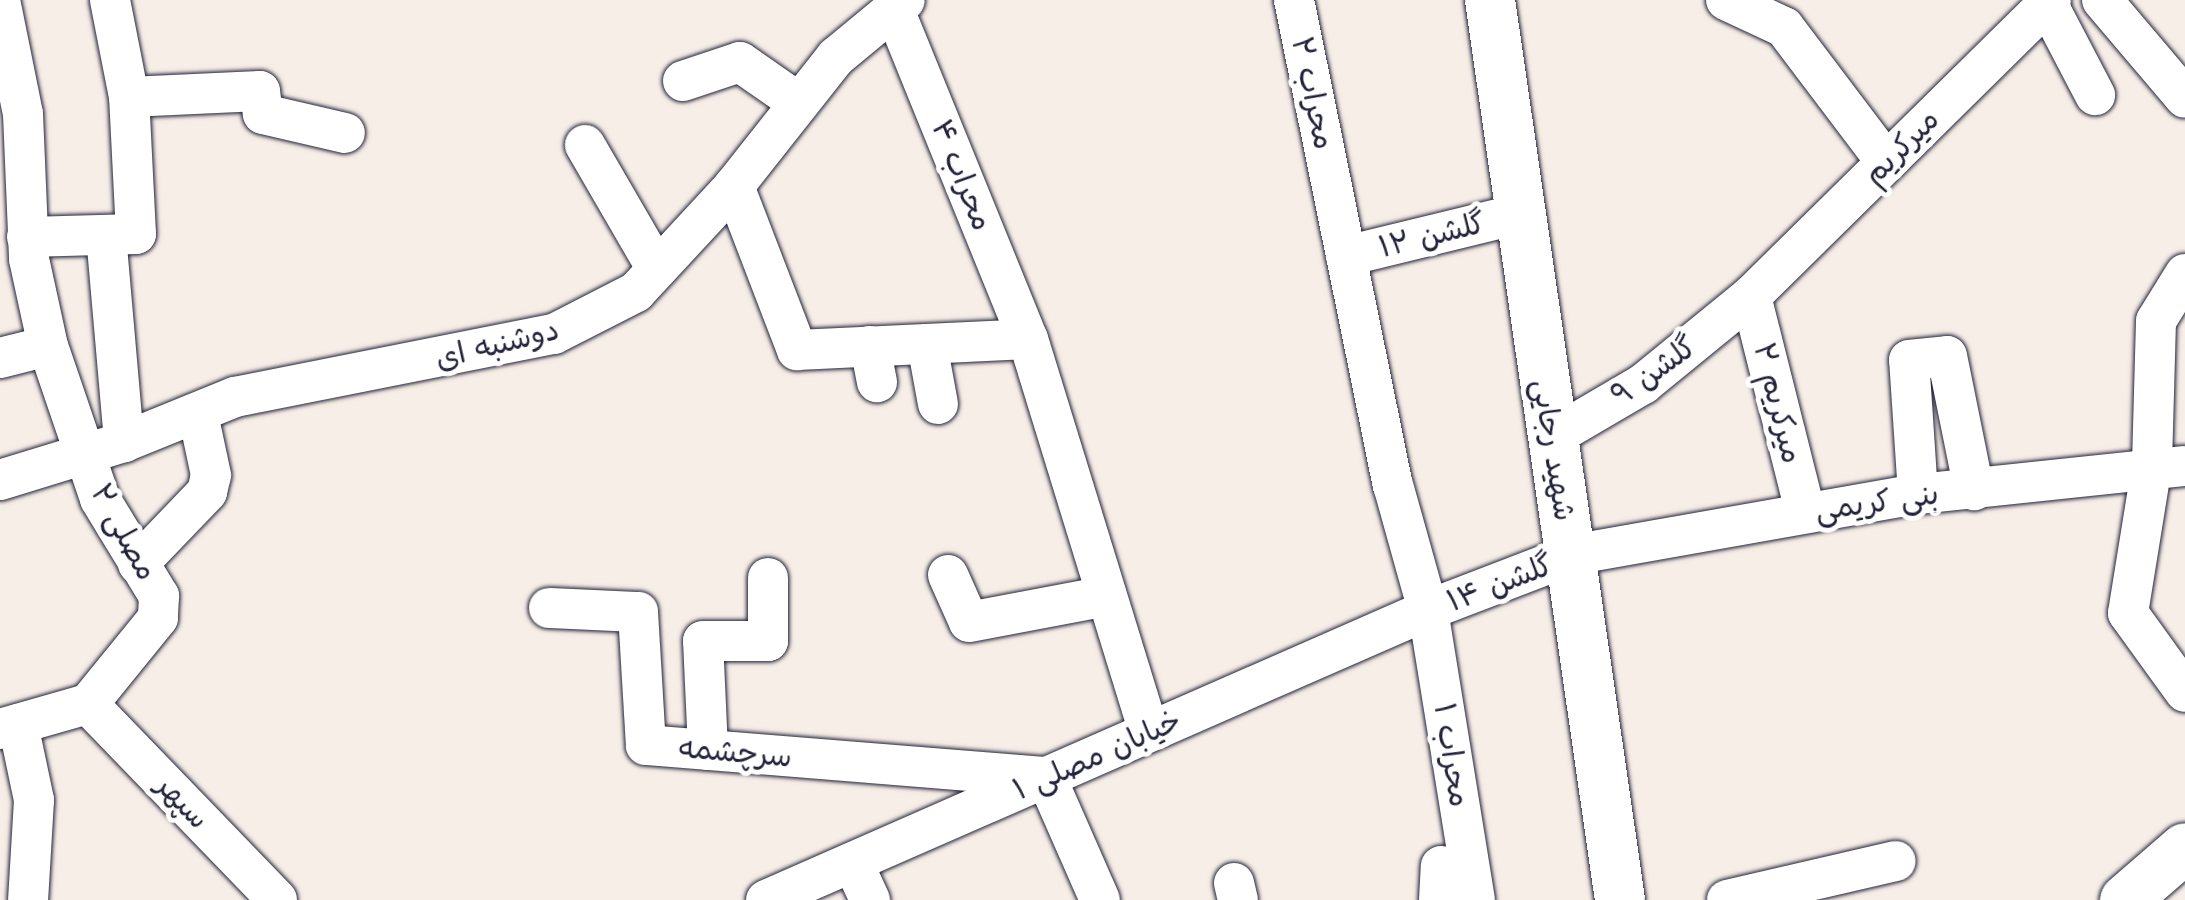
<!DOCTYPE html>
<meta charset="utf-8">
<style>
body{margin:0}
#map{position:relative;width:2185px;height:900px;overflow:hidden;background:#f7efe7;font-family:"Shantell Sans","Playpen Sans Arabic",sans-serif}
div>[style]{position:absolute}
.roads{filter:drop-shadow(0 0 2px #22223b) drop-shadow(0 0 2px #22223b)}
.minor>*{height:40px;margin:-20px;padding:0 20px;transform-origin:20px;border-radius:20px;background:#fff}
.major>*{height:50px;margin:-25px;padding:0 25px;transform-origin:25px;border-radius:25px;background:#fff}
span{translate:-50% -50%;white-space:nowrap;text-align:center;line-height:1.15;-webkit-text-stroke:10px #fff;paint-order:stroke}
.street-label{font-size:30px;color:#22223b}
</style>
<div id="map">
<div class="roads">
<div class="minor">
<div style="left:0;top:0;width:116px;rotate:78.6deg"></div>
<div style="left:23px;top:114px;width:145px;rotate:87.6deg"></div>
<div style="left:29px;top:259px;width:89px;rotate:77.7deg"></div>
<div style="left:48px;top:346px;width:162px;rotate:71.2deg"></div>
<div style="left:100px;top:499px;width:114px;rotate:58.7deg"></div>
<div style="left:159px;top:596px;width:22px;rotate:93deg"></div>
<div style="left:158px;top:618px;width:111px;rotate:129.1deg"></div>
<div style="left:1294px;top:0;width:495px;rotate:78.5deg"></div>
<div style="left:1393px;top:485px;width:130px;rotate:74.4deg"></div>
<div style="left:1428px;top:610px;width:294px;rotate:80.8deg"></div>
<div style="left:1726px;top:0;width:64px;rotate:25deg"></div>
<div style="left:1784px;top:27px;width:169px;rotate:52.9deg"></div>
<div style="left:2102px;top:0;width:128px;rotate:49.7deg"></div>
<div style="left:2047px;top:3px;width:104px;rotate:62.4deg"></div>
<div style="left:895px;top:12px;width:353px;rotate:67.9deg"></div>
<div style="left:1028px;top:339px;width:411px;rotate:72.9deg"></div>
<div style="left:683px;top:81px;width:60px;rotate:-18.4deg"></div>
<div style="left:740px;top:62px;width:72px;rotate:34.8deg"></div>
<div style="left:129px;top:97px;width:131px;rotate:-2.6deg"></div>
<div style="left:260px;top:91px;width:23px;rotate:83deg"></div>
<div style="left:263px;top:114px;width:84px;rotate:13deg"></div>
<div style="left:585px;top:145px;width:143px;rotate:59.9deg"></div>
<div style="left:734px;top:186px;width:176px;rotate:69deg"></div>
<div style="left:797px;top:350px;width:231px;rotate:-2.7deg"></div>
<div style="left:106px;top:235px;width:208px;rotate:85deg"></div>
<div style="left:27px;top:237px;width:109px;rotate:-1.6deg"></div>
<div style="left:136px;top:234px;width:137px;rotate:-92.9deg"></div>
<div style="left:129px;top:97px;width:99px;rotate:-101.1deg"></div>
<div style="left:1346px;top:256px;width:177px;rotate:-13.7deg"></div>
<div style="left:2185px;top:274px;width:55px;rotate:121.7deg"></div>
<div style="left:2156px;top:321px;width:144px;rotate:91.6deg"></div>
<div style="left:2152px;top:465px;width:150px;rotate:99.2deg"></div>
<div style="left:2128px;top:613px;width:97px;rotate:54.2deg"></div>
<div style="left:1751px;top:296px;width:222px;rotate:75.9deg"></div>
<div style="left:927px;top:344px;width:61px;rotate:79.6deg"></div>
<div style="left:870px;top:346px;width:37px;rotate:79deg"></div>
<div style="left:0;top:358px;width:49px;rotate:-14deg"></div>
<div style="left:1551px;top:438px;width:107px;rotate:-30.4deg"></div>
<div style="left:1643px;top:384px;width:139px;rotate:-39.2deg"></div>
<div style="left:1751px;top:296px;width:421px;rotate:-44.6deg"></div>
<div style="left:0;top:480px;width:130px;rotate:-17deg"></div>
<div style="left:124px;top:442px;width:120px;rotate:-22.1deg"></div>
<div style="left:235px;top:397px;width:325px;rotate:-11.2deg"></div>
<div style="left:554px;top:334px;width:92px;rotate:-27.1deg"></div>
<div style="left:636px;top:292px;width:144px;rotate:-47.2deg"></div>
<div style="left:734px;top:186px;width:164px;rotate:-51.7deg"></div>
<div style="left:836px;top:57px;width:89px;rotate:-39.6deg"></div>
<div style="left:1918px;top:494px;width:134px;rotate:-93.8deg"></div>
<div style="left:1909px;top:360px;width:38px;rotate:-6deg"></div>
<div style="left:1947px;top:356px;width:137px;rotate:78.6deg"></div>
<div style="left:138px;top:564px;width:100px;rotate:-46.2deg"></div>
<div style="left:207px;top:492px;width:17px;rotate:-77deg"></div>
<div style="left:211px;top:475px;width:62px;rotate:-102deg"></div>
<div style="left:948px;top:575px;width:51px;rotate:65.9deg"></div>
<div style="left:969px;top:622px;width:140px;rotate:-10.7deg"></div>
<div style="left:549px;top:608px;width:89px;rotate:2.6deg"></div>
<div style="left:638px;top:612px;width:133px;rotate:86.6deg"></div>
<div style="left:646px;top:745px;width:401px;rotate:4.6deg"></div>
<div style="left:1046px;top:777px;width:134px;rotate:66.3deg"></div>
<div style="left:88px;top:704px;width:272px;rotate:46deg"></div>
<div style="left:18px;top:724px;width:78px;rotate:78.1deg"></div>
<div style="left:34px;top:800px;width:100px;rotate:93.4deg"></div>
<div style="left:0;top:729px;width:91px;rotate:-15.9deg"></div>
<div style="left:708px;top:750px;width:109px;rotate:-92.6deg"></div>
<div style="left:703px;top:641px;width:65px"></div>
<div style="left:768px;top:641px;width:63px;rotate:-90deg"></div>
<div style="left:853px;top:863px;width:41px;rotate:65.3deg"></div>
<div style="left:1234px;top:883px;width:17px;rotate:77deg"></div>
<div style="left:766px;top:900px;width:723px;rotate:-23.66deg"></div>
<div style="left:1428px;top:610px;width:153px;rotate:-21deg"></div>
<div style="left:1571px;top:555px;width:352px;rotate:-10deg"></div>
<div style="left:1918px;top:494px;width:268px;rotate:-6deg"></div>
<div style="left:1439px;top:900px;width:34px;rotate:-87deg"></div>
<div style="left:1727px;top:900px;width:173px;rotate:-13deg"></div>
</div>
<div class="major">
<div style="left:1490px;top:0;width:909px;rotate:81.78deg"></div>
<div style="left:2125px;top:900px;width:79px;rotate:-40.9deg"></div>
</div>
</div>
<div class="street-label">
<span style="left:1313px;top:93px;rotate:78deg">۲ محراب</span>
<span style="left:1901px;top:147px;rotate:-45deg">میرکریم</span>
<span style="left:962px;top:175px;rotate:68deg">۴ محراب</span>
<span style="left:1432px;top:235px;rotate:-14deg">۱۲ گلشن</span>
<span style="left:497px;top:344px;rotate:-14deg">دوشنبه ای</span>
<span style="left:1654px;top:371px;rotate:-36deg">۹ گلشن</span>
<span style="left:1778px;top:403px;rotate:76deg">۲ میرکریم</span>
<span style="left:1554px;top:450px;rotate:81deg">شهید رجایی</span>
<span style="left:1877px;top:502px;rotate:-8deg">بنی کریمی</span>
<span style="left:124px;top:532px;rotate:61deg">۲ مصلی</span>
<span style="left:1500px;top:583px;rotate:-21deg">گلشن ۱۴</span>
<span style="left:735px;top:752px;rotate:5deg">سرچشمه</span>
<span style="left:1097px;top:755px;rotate:-24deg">خیابان مصلی ۱</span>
<span style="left:1452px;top:755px;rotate:81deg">۱ محراب</span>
<span style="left:183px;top:802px;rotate:46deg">سپهر</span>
</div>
</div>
